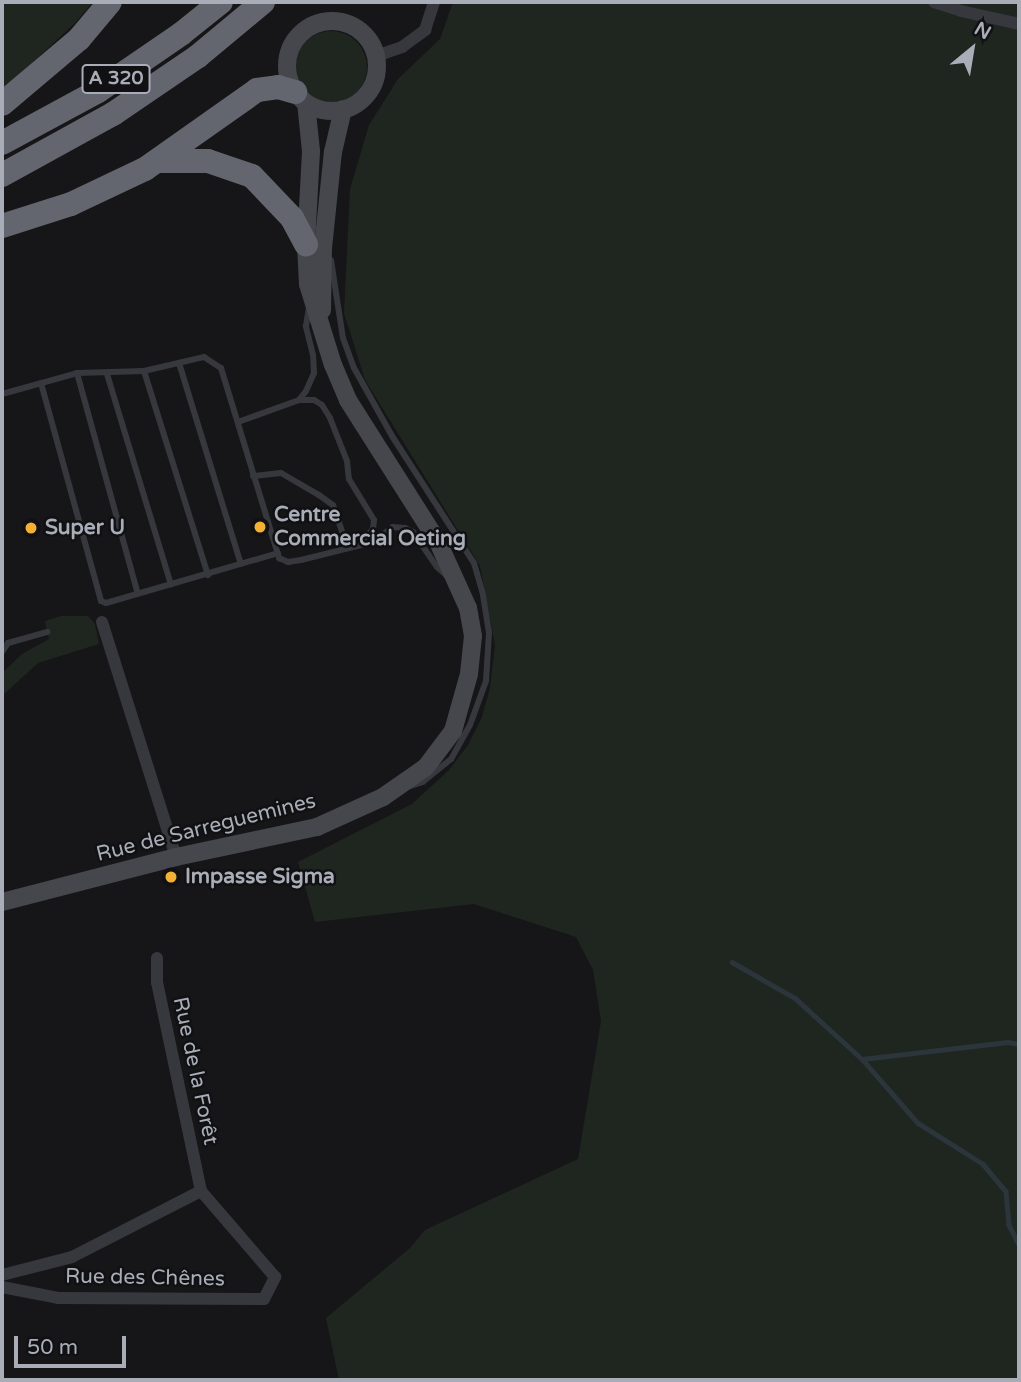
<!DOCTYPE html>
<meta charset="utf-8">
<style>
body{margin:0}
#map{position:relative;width:1021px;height:1382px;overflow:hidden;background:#161618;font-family:"Varela Round",sans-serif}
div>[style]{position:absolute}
.green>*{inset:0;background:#1e261f}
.round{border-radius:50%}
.stream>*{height:4.5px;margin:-2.25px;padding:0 2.25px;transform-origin:2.25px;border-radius:2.25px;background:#2c353c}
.lane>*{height:6px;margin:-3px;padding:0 3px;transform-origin:3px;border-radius:3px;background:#37383d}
.street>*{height:12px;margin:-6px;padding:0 6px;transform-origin:6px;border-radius:6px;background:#37383d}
.secondary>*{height:18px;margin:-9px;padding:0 9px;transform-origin:9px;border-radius:9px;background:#45474d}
.secondary>.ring{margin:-9px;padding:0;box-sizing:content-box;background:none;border:18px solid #45474d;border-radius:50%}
.highway>*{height:24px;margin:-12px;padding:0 12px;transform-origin:12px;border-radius:12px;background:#63666e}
.dots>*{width:19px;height:19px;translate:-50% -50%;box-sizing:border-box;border:4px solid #111113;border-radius:50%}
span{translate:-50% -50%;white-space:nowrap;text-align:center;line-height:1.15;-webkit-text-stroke:5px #111113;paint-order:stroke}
.shield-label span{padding:2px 5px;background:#111113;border:2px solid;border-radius:5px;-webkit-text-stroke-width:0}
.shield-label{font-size:19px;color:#a8adb8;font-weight:700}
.poi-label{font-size:21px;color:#a8adb8;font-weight:700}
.left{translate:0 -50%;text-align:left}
.street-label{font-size:21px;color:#a8adb8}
.frame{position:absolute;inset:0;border:4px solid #a8adb8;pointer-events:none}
.north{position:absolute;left:937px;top:14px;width:70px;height:70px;-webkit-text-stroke:5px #111113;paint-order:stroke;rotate:30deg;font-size:19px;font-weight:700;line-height:28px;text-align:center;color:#a8adb8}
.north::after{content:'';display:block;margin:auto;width:24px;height:32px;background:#a8adb8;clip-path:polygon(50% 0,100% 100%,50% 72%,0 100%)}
.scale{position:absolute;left:14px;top:1336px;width:112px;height:32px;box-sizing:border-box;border:4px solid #a8adb8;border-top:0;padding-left:9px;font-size:21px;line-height:24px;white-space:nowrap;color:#a8adb8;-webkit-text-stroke:5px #111113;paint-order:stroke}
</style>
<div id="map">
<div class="green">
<div style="clip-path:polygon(2px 2px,93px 2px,75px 23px,2px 91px)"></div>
<div style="clip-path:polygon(453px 2px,1019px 2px,1019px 1380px,339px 1380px,326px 1318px,410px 1248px,425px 1230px,578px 1159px,601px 1021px,593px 970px,576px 937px,474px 904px,315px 922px,298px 862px,412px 804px,449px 770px,468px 745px,482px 717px,490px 688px,495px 645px,480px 566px,365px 380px,344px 313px,350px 189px,369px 125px,398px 79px,440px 39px)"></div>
<div class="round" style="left:295px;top:31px;width:72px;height:72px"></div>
<div style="clip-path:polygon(61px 616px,88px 616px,95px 624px,99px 644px,38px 663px,2px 696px,2px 673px,22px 654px,49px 639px,45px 621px)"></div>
</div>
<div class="stream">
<div style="left:732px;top:962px;width:73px;rotate:29.7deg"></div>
<div style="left:795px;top:998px;width:91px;rotate:42.3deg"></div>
<div style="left:862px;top:1059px;width:147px;rotate:-6.6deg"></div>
<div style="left:1008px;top:1042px;width:11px;rotate:10deg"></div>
<div style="left:863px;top:1060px;width:84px;rotate:48.9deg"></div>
<div style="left:918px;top:1123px;width:77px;rotate:32.2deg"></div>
<div style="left:983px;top:1164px;width:35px;rotate:50deg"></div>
<div style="left:1006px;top:1191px;width:34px;rotate:85deg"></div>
<div style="left:1009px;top:1225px;width:22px;rotate:63deg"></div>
</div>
<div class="lane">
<div style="left:331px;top:260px;width:79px;rotate:81.3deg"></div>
<div style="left:343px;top:338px;width:32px;rotate:70deg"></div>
<div style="left:354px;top:368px;width:78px;rotate:60.8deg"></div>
<div style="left:392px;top:436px;width:151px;rotate:57.2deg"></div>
<div style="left:474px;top:563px;width:33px;rotate:74deg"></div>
<div style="left:483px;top:595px;width:38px;rotate:81deg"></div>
<div style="left:489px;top:633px;width:48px;rotate:93.6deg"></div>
<div style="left:486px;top:681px;width:47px;rotate:110deg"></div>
<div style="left:470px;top:725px;width:39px;rotate:119deg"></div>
<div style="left:451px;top:759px;width:36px;rotate:141deg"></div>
<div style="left:423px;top:782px;width:13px;rotate:162deg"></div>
<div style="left:179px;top:363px;width:210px;rotate:72.9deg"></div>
<div style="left:144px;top:371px;width:214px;rotate:72.6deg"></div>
<div style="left:77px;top:373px;width:229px;rotate:74.6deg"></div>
<div style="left:107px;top:374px;width:220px;rotate:73.1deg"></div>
<div style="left:41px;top:383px;width:226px;rotate:74.6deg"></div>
<div style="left:101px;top:601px;width:5px;rotate:22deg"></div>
<div style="left:106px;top:603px;width:179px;rotate:-16.2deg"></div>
<div style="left:2px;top:394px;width:78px;rotate:-15.6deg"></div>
<div style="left:77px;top:373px;width:67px;rotate:-1.7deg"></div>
<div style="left:144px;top:371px;width:62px;rotate:-13.1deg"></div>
<div style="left:204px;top:357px;width:20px;rotate:33deg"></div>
<div style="left:221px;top:368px;width:199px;rotate:73deg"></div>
<div style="left:279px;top:558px;width:10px;rotate:24deg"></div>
<div style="left:288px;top:562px;width:13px;rotate:-9deg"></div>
<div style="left:301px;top:560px;width:74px;rotate:-14deg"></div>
<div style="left:373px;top:542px;width:25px;rotate:-37deg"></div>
<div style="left:393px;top:527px;width:12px;rotate:5deg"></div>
<div style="left:405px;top:528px;width:9px;rotate:27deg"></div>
<div style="left:413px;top:532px;width:42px;rotate:55.6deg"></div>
<div style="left:437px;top:567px;width:12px;rotate:42deg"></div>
<div style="left:299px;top:400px;width:15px"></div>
<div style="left:314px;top:400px;width:9px;rotate:32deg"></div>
<div style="left:322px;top:405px;width:15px;rotate:58deg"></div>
<div style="left:330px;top:418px;width:46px;rotate:68.4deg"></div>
<div style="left:347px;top:461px;width:18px;rotate:84deg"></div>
<div style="left:349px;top:479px;width:48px;rotate:58.6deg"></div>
<div style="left:374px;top:520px;width:9px;rotate:96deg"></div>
<div style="left:373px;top:529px;width:18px;rotate:133deg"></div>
<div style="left:238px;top:422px;width:65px;rotate:-19.8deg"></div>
<div style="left:299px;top:400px;width:11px;rotate:-52deg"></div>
<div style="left:306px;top:391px;width:20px;rotate:-66deg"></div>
<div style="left:314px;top:373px;width:18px;rotate:-93deg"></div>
<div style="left:313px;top:355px;width:30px;rotate:-104deg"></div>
<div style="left:306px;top:326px;width:18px;rotate:-81deg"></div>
<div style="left:253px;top:476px;width:28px;rotate:-6deg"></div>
<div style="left:281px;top:473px;width:44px;rotate:30.1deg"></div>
<div style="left:319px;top:495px;width:17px;rotate:36deg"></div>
<div style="left:333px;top:505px;width:43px;rotate:71.1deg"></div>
<div style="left:2px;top:652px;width:11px;rotate:-56deg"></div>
<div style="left:8px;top:643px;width:41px;rotate:-15.8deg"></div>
</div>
<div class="street">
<div style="left:934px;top:2px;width:28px;rotate:18deg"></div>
<div style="left:961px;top:11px;width:59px;rotate:12.6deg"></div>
<div style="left:376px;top:56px;width:28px;rotate:-19deg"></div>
<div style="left:402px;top:47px;width:29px;rotate:-36deg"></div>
<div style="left:425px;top:30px;width:29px;rotate:-72deg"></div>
<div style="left:102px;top:622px;width:246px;rotate:72.5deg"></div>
<div style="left:2px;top:1275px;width:72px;rotate:-14.4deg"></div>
<div style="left:72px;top:1257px;width:145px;rotate:-27.1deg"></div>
<div style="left:2px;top:1287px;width:57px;rotate:11.1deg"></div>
<div style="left:58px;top:1298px;width:206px;rotate:0.3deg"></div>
<div style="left:264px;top:1299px;width:25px;rotate:-63deg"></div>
<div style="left:275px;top:1277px;width:113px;rotate:-130.7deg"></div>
<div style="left:201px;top:1191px;width:213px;rotate:-101.9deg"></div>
<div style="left:157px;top:983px;width:25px;rotate:-90deg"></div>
</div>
<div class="secondary">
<div class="ring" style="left:287px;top:21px;width:72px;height:72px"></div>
<div style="left:322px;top:310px;width:62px;rotate:-89.1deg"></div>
<div style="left:323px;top:248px;width:97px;rotate:-84.1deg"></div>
<div style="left:333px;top:152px;width:44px;rotate:-76.9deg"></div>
<div style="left:2px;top:902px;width:180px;rotate:-14.5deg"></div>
<div style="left:176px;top:857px;width:144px;rotate:-12deg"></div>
<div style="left:317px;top:827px;width:72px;rotate:-24.4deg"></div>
<div style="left:383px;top:797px;width:52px;rotate:-34.9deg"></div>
<div style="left:426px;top:767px;width:45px;rotate:-53.1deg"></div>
<div style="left:453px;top:731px;width:59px;rotate:-74.3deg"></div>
<div style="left:469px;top:674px;width:38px;rotate:-84deg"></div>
<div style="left:473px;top:636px;width:28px;rotate:-100deg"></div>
<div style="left:468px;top:608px;width:72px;rotate:-114.4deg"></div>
<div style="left:438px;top:542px;width:168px;rotate:-122.4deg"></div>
<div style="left:348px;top:400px;width:38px;rotate:-113deg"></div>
<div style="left:333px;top:365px;width:85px;rotate:-107.2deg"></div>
<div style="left:308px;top:284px;width:40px;rotate:-92.9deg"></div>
<div style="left:306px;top:244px;width:93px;rotate:-86.9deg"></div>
<div style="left:311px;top:151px;width:48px;rotate:-95.9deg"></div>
</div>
<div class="highway">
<div style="left:2px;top:104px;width:101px;rotate:-40.2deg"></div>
<div style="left:79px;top:39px;width:48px;rotate:-50deg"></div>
<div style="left:2px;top:143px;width:109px;rotate:-28.4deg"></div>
<div style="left:98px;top:91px;width:101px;rotate:-34.5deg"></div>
<div style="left:181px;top:34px;width:51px;rotate:-38.7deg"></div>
<div style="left:159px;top:161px;width:49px"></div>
<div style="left:208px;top:161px;width:46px;rotate:18.8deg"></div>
<div style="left:252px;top:176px;width:58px;rotate:46.4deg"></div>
<div style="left:292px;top:218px;width:30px;rotate:62deg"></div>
<div style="left:2px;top:175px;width:127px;rotate:-28.8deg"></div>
<div style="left:113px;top:114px;width:102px;rotate:-34.2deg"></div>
<div style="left:197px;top:57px;width:86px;rotate:-39.8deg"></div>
<div style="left:2px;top:226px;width:72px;rotate:-17.7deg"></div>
<div style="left:71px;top:204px;width:82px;rotate:-25.3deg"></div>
<div style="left:145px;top:169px;width:137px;rotate:-35.2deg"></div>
<div style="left:257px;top:90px;width:21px;rotate:-8deg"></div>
<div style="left:278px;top:87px;width:18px;rotate:16deg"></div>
</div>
<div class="dots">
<div style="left:260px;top:527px;background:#f2b134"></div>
<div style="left:31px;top:528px;background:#f2b134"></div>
<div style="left:171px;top:877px;background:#f2b134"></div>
</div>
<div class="shield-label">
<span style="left:116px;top:79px">A 320</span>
</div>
<div class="poi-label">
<span class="left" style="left:274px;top:527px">Centre<br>Commercial Oeting</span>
<span class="left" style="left:45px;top:528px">Super U</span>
<span class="left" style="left:185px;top:877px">Impasse Sigma</span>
</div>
<div class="street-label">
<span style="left:206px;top:828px;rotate:-14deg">Rue de Sarreguemines</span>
<span style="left:195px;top:1071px;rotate:78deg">Rue de la Forêt</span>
<span style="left:145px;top:1278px;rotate:1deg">Rue des Chênes</span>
</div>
<div class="frame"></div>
<div class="north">N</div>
<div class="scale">50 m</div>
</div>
